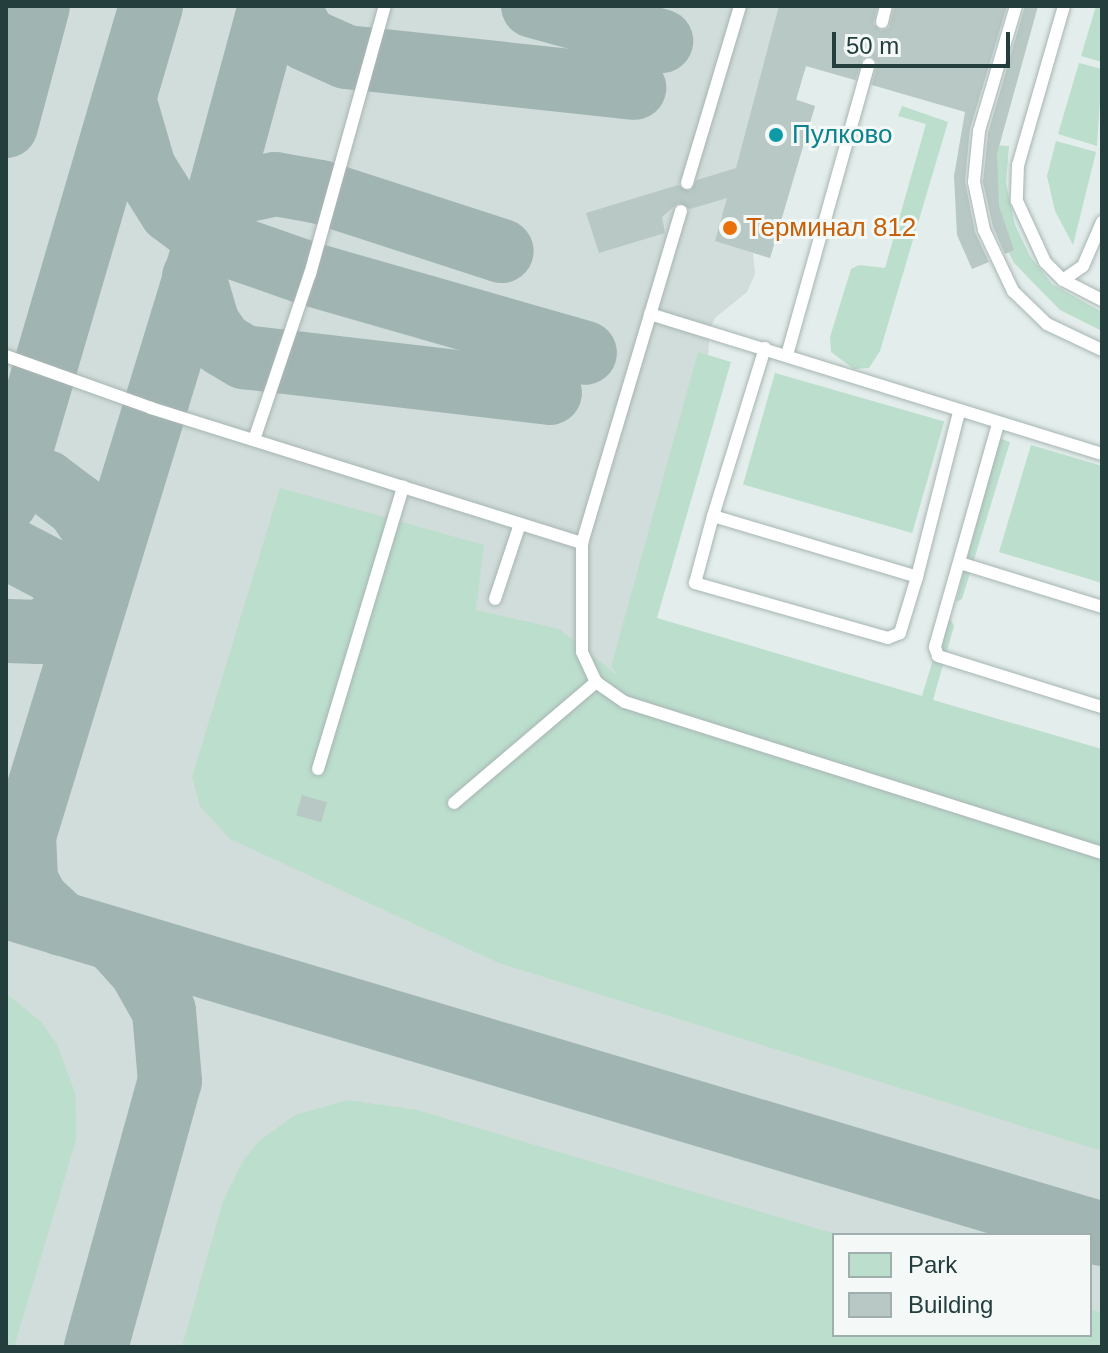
<!DOCTYPE html>
<meta charset="utf-8">
<style>
body{margin:0}
#map{position:relative;width:1108px;height:1353px;overflow:hidden;background:#e3edeb;font-family:Arial,sans-serif}
div>[style]{position:absolute}
.built>*{inset:0;background:#d1ddda}
.green>*{inset:0;background:#bcdecd;transform-origin:0 0}
.taxiway>*{height:64px;margin:-32px;padding:0 32px;transform-origin:32px;border-radius:32px;background:#a0b4b2}
.building>*{inset:0;background:#b8c8c4;transform-origin:0 0}
.roads{filter:drop-shadow(0 0 2px #a6b5b3) drop-shadow(0 0 2px #a6b5b3)}
.lane>*{height:12px;margin:-6px;padding:0 6px;transform-origin:6px;border-radius:6px;background:#fff}
.dots>*{width:22px;height:22px;translate:-50% -50%;box-sizing:border-box;border:4px solid #f4f9f8;border-radius:50%}
span{translate:-50% -50%;white-space:nowrap;text-align:center;line-height:1.15;-webkit-text-stroke:6px #f4f9f8;paint-order:stroke}
.culture-label{font-size:26px;color:#0d838f}
.left{translate:0 -50%;text-align:left}
.food-label{font-size:26px;color:#c56008}
.frame{position:absolute;inset:0;border:8px solid #233e3d;pointer-events:none}
.legend{position:absolute;left:832px;top:1233px;width:260px;height:104px;box-sizing:border-box;background:#f4f9f8;border:2px solid #a0aead;margin:0;padding:10px 14px;list-style:none;font-size:24px;color:#233e3d}
.legend li{display:flex;align-items:center;gap:16px;height:40px}
.legend b{width:40px;border:2px solid #a0aead}
.scale{position:absolute;left:832px;top:32px;width:178px;height:36px;box-sizing:border-box;border:4px solid #233e3d;border-top:0;padding-left:10px;font-size:24px;line-height:28px;white-space:nowrap;color:#233e3d;-webkit-text-stroke:6px #f4f9f8;paint-order:stroke}
</style>
<div id="map">
<div class="built">
<div style="clip-path:polygon(evenodd,6px 6px,975px 6px,946px 106px,806px 66px,796px 99px,815px 106px,770px 258px,753px 253px,755px 274px,747px 292px,715px 318px,710px 329px,707px 372px,625px 671px,1102px 834px,1102px 1347px,6px 1347px,6px 6px,834px 1235px,1090px 1235px,1090px 1335px,834px 1335px,834px 1235px)"></div>
</div>
<div class="green">
<div style="clip-path:polygon(1096px 6px,1102px 6px,1102px 62px,1081px 56px)"></div>
<div style="clip-path:polygon(1079px 63px,1102px 69px,1097px 146px,1058px 134px)"></div>
<div style="clip-path:polygon(902px 106px,948px 122px,880px 351px,869px 368px,854px 369px,831px 352px,830px 337px,851px 269px,859px 265px,885px 268px,926px 124px,898px 116px)"></div>
<div style="clip-path:polygon(1056px 141px,1096px 152px,1073px 245px,1055px 211px,1047px 176px)"></div>
<div style="clip-path:polygon(991px 145px,1009px 146px,1006px 183px,1015px 225px,1030px 256px,1052px 284px,1102px 312px,1102px 331px,1060px 310px,1014px 263px,997px 229px)"></div>
<div style="clip-path:polygon(698px 352px,731px 362px,657px 618px,922px 696px,944px 623px,951px 620px,954px 626px,933px 700px,1102px 749px,1102px 1151px,499px 963px,230px 839px,200px 806px,192px 777px,280px 488px,484px 545px,476px 610px,559px 629px,618px 676px,611px 667px)"></div>
<div style="left:775px;top:373px;width:176px;height:116px;rotate:16deg"></div>
<div style="clip-path:polygon(999px 438px,1010px 442px,962px 599px,956px 602px)"></div>
<div style="clip-path:polygon(1031px 445px,1102px 466px,1102px 583px,999px 552px)"></div>
<div style="clip-path:polygon(6px 993px,41px 1022px,57px 1044px,75px 1093px,76px 1120px,76px 1140px,14px 1347px,6px 1347px)"></div>
<div style="clip-path:polygon(348px 1100px,417px 1110px,839px 1235px,834px 1235px,834px 1335px,1090px 1335px,1090px 1309px,1102px 1313px,1102px 1347px,182px 1347px,223px 1201px,243px 1161px,258px 1142px,295px 1115px)"></div>
</div>
<div class="taxiway">
<div style="left:287px;top:6px;width:38px;rotate:60deg"></div>
<div style="left:306px;top:39px;width:44px;rotate:24.2deg"></div>
<div style="left:346px;top:57px;width:290px;rotate:6.1deg"></div>
<div style="left:533px;top:6px;width:133px;rotate:15.3deg"></div>
<div style="left:124px;top:99px;width:72px;rotate:73.8deg"></div>
<div style="left:144px;top:168px;width:51px;rotate:57.9deg"></div>
<div style="left:171px;top:211px;width:45px;rotate:36.9deg"></div>
<div style="left:207px;top:238px;width:109px;rotate:19.3deg"></div>
<div style="left:310px;top:274px;width:286px;rotate:16deg"></div>
<div style="left:6px;top:126px;width:124px;rotate:-75.1deg"></div>
<div style="left:207px;top:238px;width:42px;rotate:-62.8deg"></div>
<div style="left:226px;top:201px;width:20px;rotate:-30deg"></div>
<div style="left:243px;top:191px;width:33px;rotate:-12deg"></div>
<div style="left:275px;top:184px;width:46px;rotate:10.1deg"></div>
<div style="left:320px;top:192px;width:191px;rotate:18deg"></div>
<div style="left:194px;top:277px;width:49px;rotate:73.4deg"></div>
<div style="left:208px;top:324px;width:24px;rotate:55deg"></div>
<div style="left:222px;top:344px;width:26px;rotate:31deg"></div>
<div style="left:244px;top:357px;width:308px;rotate:6.7deg"></div>
<div style="left:6px;top:470px;width:42px;rotate:16.7deg"></div>
<div style="left:46px;top:482px;width:40px;rotate:37deg"></div>
<div style="left:78px;top:506px;width:30px;rotate:56deg"></div>
<div style="left:95px;top:531px;width:21px;rotate:76deg"></div>
<div style="left:100px;top:551px;width:34px;rotate:92deg"></div>
<div style="left:99px;top:585px;width:33px;rotate:129deg"></div>
<div style="left:78px;top:611px;width:44px;rotate:151.7deg"></div>
<div style="left:39px;top:632px;width:31px;rotate:-178deg"></div>
<div style="left:6px;top:501px;width:516px;rotate:-73.67deg"></div>
<div style="left:6px;top:547px;width:52px;rotate:27.6deg"></div>
<div style="left:52px;top:571px;width:22px;rotate:47deg"></div>
<div style="left:67px;top:587px;width:26px;rotate:65deg"></div>
<div style="left:78px;top:611px;width:35px;rotate:87deg"></div>
<div style="left:6px;top:907px;width:1144px;rotate:16.61deg"></div>
<div style="left:62px;top:924px;width:34px;rotate:-137deg"></div>
<div style="left:37px;top:901px;width:24px;rotate:-118deg"></div>
<div style="left:26px;top:880px;width:44px;rotate:-92.6deg"></div>
<div style="left:24px;top:836px;width:625px;rotate:-72.98deg"></div>
<div style="left:207px;top:238px;width:240px;rotate:-74.8deg"></div>
<div style="left:96px;top:1347px;width:276px;rotate:-74.5deg"></div>
<div style="left:170px;top:1081px;width:70px;rotate:-94.9deg"></div>
<div style="left:164px;top:1011px;width:47px;rotate:-119.3deg"></div>
<div style="left:141px;top:970px;width:42px;rotate:-132.1deg"></div>
</div>
<div class="building">
<div style="clip-path:polygon(779px 6px,877px 6px,873px 24px,881px 31px,889px 28px,895px 6px,1007px 6px,970px 129px,965px 181px,975px 232px,989px 262px,972px 269px,957px 235px,954px 176px,965px 112px,872px 85px,878px 63px,871px 55px,862px 58px,855px 80px,806px 66px,796px 100px,815px 106px,770px 258px,715px 241px,727px 198px,690px 209px,678px 203px,662px 217px,665px 233px,599px 253px,586px 213px,678px 185px,690px 191px,697px 180px,736px 168px)"></div>
<div style="clip-path:polygon(1025px 6px,1038px 6px,997px 154px,999px 206px,1014px 250px,1005px 254px,993px 227px,983px 182px,988px 133px)"></div>
<div style="left:302px;top:795px;width:26px;height:21px;rotate:16deg"></div>
</div>
<div class="roads">
<div class="lane">
<div style="left:1016px;top:6px;width:130px;rotate:106.5deg"></div>
<div style="left:979px;top:131px;width:51px;rotate:95.6deg"></div>
<div style="left:974px;top:182px;width:49px;rotate:78.2deg"></div>
<div style="left:984px;top:230px;width:68px;rotate:64.6deg"></div>
<div style="left:1013px;top:291px;width:47px;rotate:44.1deg"></div>
<div style="left:1047px;top:324px;width:61px;rotate:25.3deg"></div>
<div style="left:1064px;top:6px;width:166px;rotate:106.1deg"></div>
<div style="left:1018px;top:165px;width:36px;rotate:92deg"></div>
<div style="left:1017px;top:201px;width:67px;rotate:65.3deg"></div>
<div style="left:1045px;top:262px;width:25px;rotate:45deg"></div>
<div style="left:1063px;top:280px;width:44px;rotate:27.1deg"></div>
<div style="left:882px;top:22px;width:16px;rotate:-76deg"></div>
<div style="left:687px;top:183px;width:185px;rotate:-73.3deg"></div>
<div style="left:681px;top:211px;width:346px;rotate:106.6deg"></div>
<div style="left:582px;top:543px;width:109px;rotate:90deg"></div>
<div style="left:582px;top:652px;width:33px;rotate:65deg"></div>
<div style="left:596px;top:682px;width:35px;rotate:35deg"></div>
<div style="left:625px;top:702px;width:500px;rotate:17.57deg"></div>
<div style="left:1063px;top:280px;width:24px;rotate:-35deg"></div>
<div style="left:1083px;top:266px;width:48px;rotate:-66.6deg"></div>
<div style="left:650px;top:314px;width:473px;rotate:17.2deg"></div>
<div style="left:787px;top:355px;width:302px;rotate:-74.3deg"></div>
<div style="left:6px;top:356px;width:154px;rotate:19.7deg"></div>
<div style="left:151px;top:408px;width:452px;rotate:17.4deg"></div>
<div style="left:998px;top:424px;width:232px;rotate:105.8deg"></div>
<div style="left:935px;top:647px;width:9px;rotate:72deg"></div>
<div style="left:938px;top:656px;width:172px;rotate:17.3deg"></div>
<div style="left:254px;top:440px;width:175px;rotate:-71.4deg"></div>
<div style="left:310px;top:274px;width:278px;rotate:-74.4deg"></div>
<div style="left:713px;top:516px;width:213px;rotate:16.6deg"></div>
<div style="left:917px;top:577px;width:59px;rotate:106.9deg"></div>
<div style="left:900px;top:633px;width:13px;rotate:157deg"></div>
<div style="left:888px;top:638px;width:201px;rotate:-164.1deg"></div>
<div style="left:695px;top:583px;width:69px;rotate:-75deg"></div>
<div style="left:713px;top:516px;width:176px;rotate:-72.8deg"></div>
<div style="left:960px;top:563px;width:149px;rotate:17.2deg"></div>
<div style="left:917px;top:577px;width:170px;rotate:-75.7deg"></div>
<div style="left:495px;top:599px;width:79px;rotate:-71.6deg"></div>
<div style="left:318px;top:769px;width:295px;rotate:-73.2deg"></div>
<div style="left:454px;top:803px;width:187px;rotate:-40.4deg"></div>
</div>
</div>
<div class="dots">
<div style="left:776px;top:135px;background:#0f9aa8"></div>
<div style="left:730px;top:228px;background:#e8710a"></div>
</div>
<div class="culture-label">
<span class="left" style="left:792px;top:135px">Пулково</span>
</div>
<div class="food-label">
<span class="left" style="left:746px;top:228px">Терминал 812</span>
</div>
<div class="frame"></div>
<ul class="legend">
<li><b style="height:22px;background:#bcdecd"></b>Park</li>
<li><b style="height:22px;background:#b8c8c4"></b>Building</li>
</ul>
<div class="scale">50 m</div>
</div>
